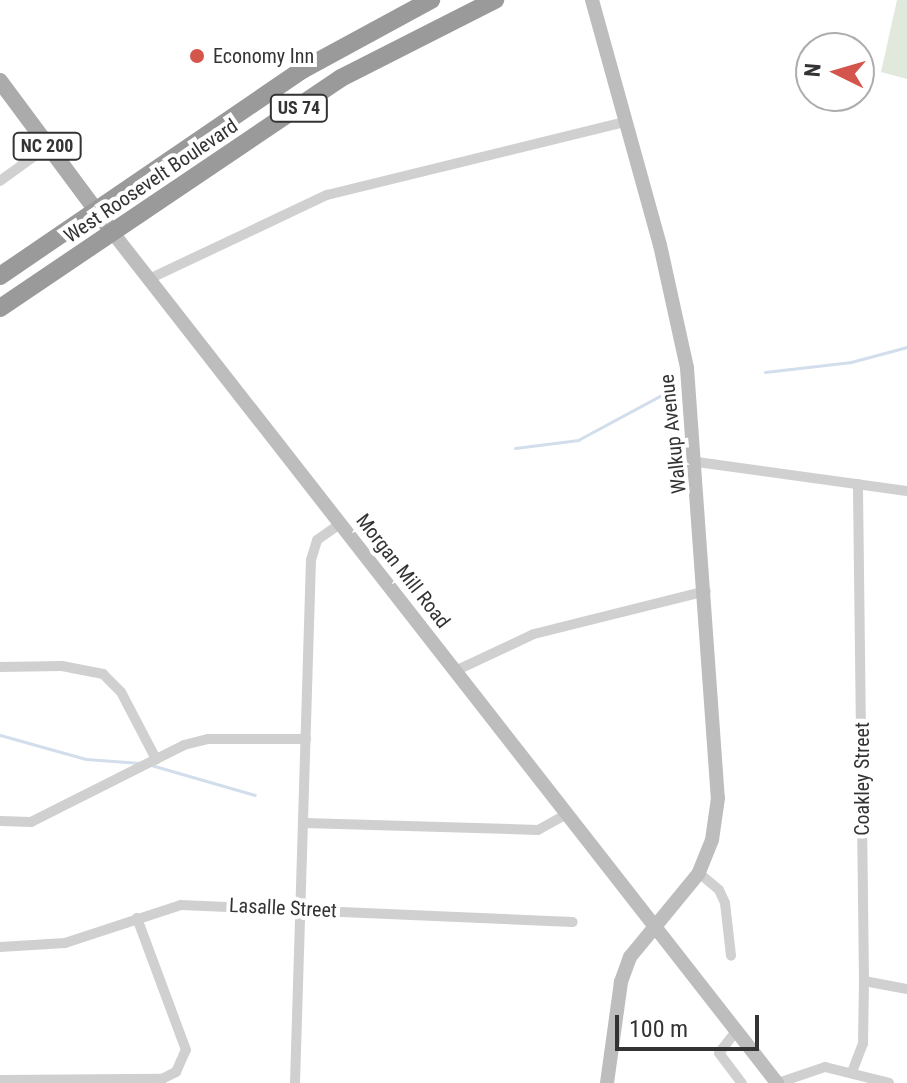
<!DOCTYPE html>
<style>
body{margin:0}
#map{position:relative;width:907px;height:1083px;overflow:hidden;background:#fff;font-family:"Roboto Condensed",sans-serif}
div>[style]{position:absolute}
.green>*{inset:0;background:#e1e9dd}
.stream>*{height:3px;margin:-1.5px;padding:0 1.5px;transform-origin:1.5px;border-radius:1.5px;background:#d2deeb}
.street>*{height:10px;margin:-5px;padding:0 5px;transform-origin:5px;border-radius:5px;background:#d0d0d0}
.secondary>*{height:14px;margin:-7px;padding:0 7px;transform-origin:7px;border-radius:7px;background:#bdbdbd}
.primary>*{height:16px;margin:-8px;padding:0 8px;transform-origin:8px;border-radius:8px;background:#ababab}
.highway>*{height:18px;margin:-9px;padding:0 9px;transform-origin:9px;border-radius:9px;background:#9a9a9a}
.dots>*{width:22px;height:22px;translate:-50% -50%;box-sizing:border-box;border:4px solid #fff;border-radius:50%}
span{translate:-50% -50%;white-space:nowrap;text-align:center;line-height:1.15;-webkit-text-stroke:8px #fff;paint-order:stroke}
.shield-label span{padding:2px 6px;background:#fff;border:2px solid;border-radius:6px;-webkit-text-stroke-width:0}
.shield-label{font-size:18px;color:#333;font-weight:700}
.poi-label{font-size:20px;color:#333}
.left{translate:0 -50%;text-align:left}
.street-label{font-size:20px;color:#333}
.north{position:absolute;left:795px;top:32px;width:80px;height:80px;box-sizing:border-box;background:#fff;border:2px solid #adadad;border-radius:50%;rotate:275deg;font-size:22px;font-weight:700;line-height:32px;text-align:center;color:#333}
.north::after{content:'';display:block;margin:auto;width:28px;height:36px;background:#d4554b;clip-path:polygon(50% 0,100% 100%,50% 72%,0 100%)}
.scale{position:absolute;left:615px;top:1015px;width:144px;height:36px;box-sizing:border-box;border:4px solid #333;border-top:0;padding-left:10px;font-size:24px;line-height:28px;white-space:nowrap;color:#333;-webkit-text-stroke:6px #fff;paint-order:stroke}
</style>
<div id="map">
<div class="green">
<div style="clip-path:polygon(897px 0,907px 0,907px 79px,881px 72px)"></div>
</div>
<div class="stream">
<div style="left:765px;top:372px;width:87px;rotate:-6.6deg"></div>
<div style="left:851px;top:362px;width:58px;rotate:-15deg"></div>
<div style="left:515px;top:448px;width:64px;rotate:-7.2deg"></div>
<div style="left:578px;top:440px;width:101px;rotate:-28.3deg"></div>
<div style="left:0;top:735px;width:89px;rotate:15.6deg"></div>
<div style="left:86px;top:759px;width:54px;rotate:4.2deg"></div>
<div style="left:151px;top:765px;width:108px;rotate:16.1deg"></div>
</div>
<div class="street">
<div style="left:0;top:181px;width:58px;rotate:-35.9deg"></div>
<div style="left:149px;top:279px;width:197px;rotate:-25.3deg"></div>
<div style="left:327px;top:195px;width:307px;rotate:-13.8deg"></div>
<div style="left:697px;top:462px;width:212px;rotate:7.9deg"></div>
<div style="left:0;top:667px;width:62px;rotate:-0.9deg"></div>
<div style="left:62px;top:666px;width:42px;rotate:11deg"></div>
<div style="left:103px;top:674px;width:25px;rotate:45deg"></div>
<div style="left:121px;top:692px;width:76px;rotate:62.4deg"></div>
<div style="left:455px;top:671px;width:87px;rotate:-25.1deg"></div>
<div style="left:534px;top:634px;width:177px;rotate:-14deg"></div>
<div style="left:0;top:821px;width:31px;rotate:2deg"></div>
<div style="left:31px;top:822px;width:171px;rotate:-26.7deg"></div>
<div style="left:184px;top:745px;width:25px;rotate:-14deg"></div>
<div style="left:208px;top:739px;width:98px"></div>
<div style="left:304px;top:823px;width:234px;rotate:1.7deg"></div>
<div style="left:538px;top:830px;width:33px;rotate:-29deg"></div>
<div style="left:699px;top:873px;width:26px;rotate:40deg"></div>
<div style="left:719px;top:890px;width:14px;rotate:65deg"></div>
<div style="left:725px;top:903px;width:53px;rotate:83.5deg"></div>
<div style="left:0;top:947px;width:65px;rotate:-3.5deg"></div>
<div style="left:65px;top:943px;width:122px;rotate:-18.1deg"></div>
<div style="left:181px;top:905px;width:392px;rotate:2.5deg"></div>
<div style="left:864px;top:981px;width:44px;rotate:10.5deg"></div>
<div style="left:737px;top:1030px;width:29px;rotate:128deg"></div>
<div style="left:719px;top:1053px;width:38px;rotate:53deg"></div>
<div style="left:852px;top:1072px;width:30px;rotate:-69deg"></div>
<div style="left:863px;top:1044px;width:63px;rotate:-89.1deg"></div>
<div style="left:864px;top:981px;width:497px;rotate:-90.7deg"></div>
<div style="left:0;top:1080px;width:162px;rotate:-0.4deg"></div>
<div style="left:162px;top:1079px;width:16px;rotate:-27deg"></div>
<div style="left:176px;top:1072px;width:24px;rotate:-66deg"></div>
<div style="left:186px;top:1050px;width:141px;rotate:-110.4deg"></div>
<div style="left:295px;top:1083px;width:523px;rotate:-88.25deg"></div>
<div style="left:311px;top:560px;width:21px;rotate:-73deg"></div>
<div style="left:317px;top:540px;width:28px;rotate:-35deg"></div>
<div style="left:778px;top:1083px;width:50px;rotate:-18.8deg"></div>
<div style="left:825px;top:1067px;width:66px;rotate:14deg"></div>
</div>
<div class="secondary">
<div style="left:592px;top:0;width:254px;rotate:74.5deg"></div>
<div style="left:660px;top:245px;width:126px;rotate:77.6deg"></div>
<div style="left:687px;top:368px;width:431px;rotate:85.9deg"></div>
<div style="left:718px;top:798px;width:42px;rotate:98.1deg"></div>
<div style="left:712px;top:840px;width:35px;rotate:112deg"></div>
<div style="left:699px;top:873px;width:109px;rotate:129.4deg"></div>
<div style="left:630px;top:957px;width:27px;rotate:110deg"></div>
<div style="left:621px;top:982px;width:102px;rotate:97.9deg"></div>
<div style="left:113px;top:233px;width:1079px;rotate:52deg"></div>
</div>
<div class="primary">
<div style="left:0;top:81px;width:189px;rotate:53.4deg"></div>
</div>
<div class="highway">
<div style="left:0;top:276px;width:366px;rotate:-34.3deg"></div>
<div style="left:302px;top:70px;width:147px;rotate:-28.5deg"></div>
<div style="left:0;top:308px;width:411px;rotate:-34deg"></div>
<div style="left:341px;top:78px;width:173px;rotate:-26.9deg"></div>
</div>
<div class="dots">
<div style="left:197px;top:56px;background:#d4554b"></div>
</div>
<div class="shield-label">
<span style="left:299px;top:108px">US 74</span>
<span style="left:47px;top:146px">NC 200</span>
</div>
<div class="poi-label">
<span class="left" style="left:213px;top:56px">Economy Inn</span>
</div>
<div class="street-label">
<span style="left:151px;top:181px;rotate:-34deg">West Roosevelt Boulevard</span>
<span style="left:673px;top:434px;rotate:-96deg">Walkup Avenue</span>
<span style="left:403px;top:571px;rotate:52deg">Morgan Mill Road</span>
<span style="left:862px;top:779px;rotate:-90deg">Coakley Street</span>
<span style="left:283px;top:908px;rotate:3deg">Lasalle Street</span>
</div>
<div class="north">N</div>
<div class="scale">100 m</div>
</div>
